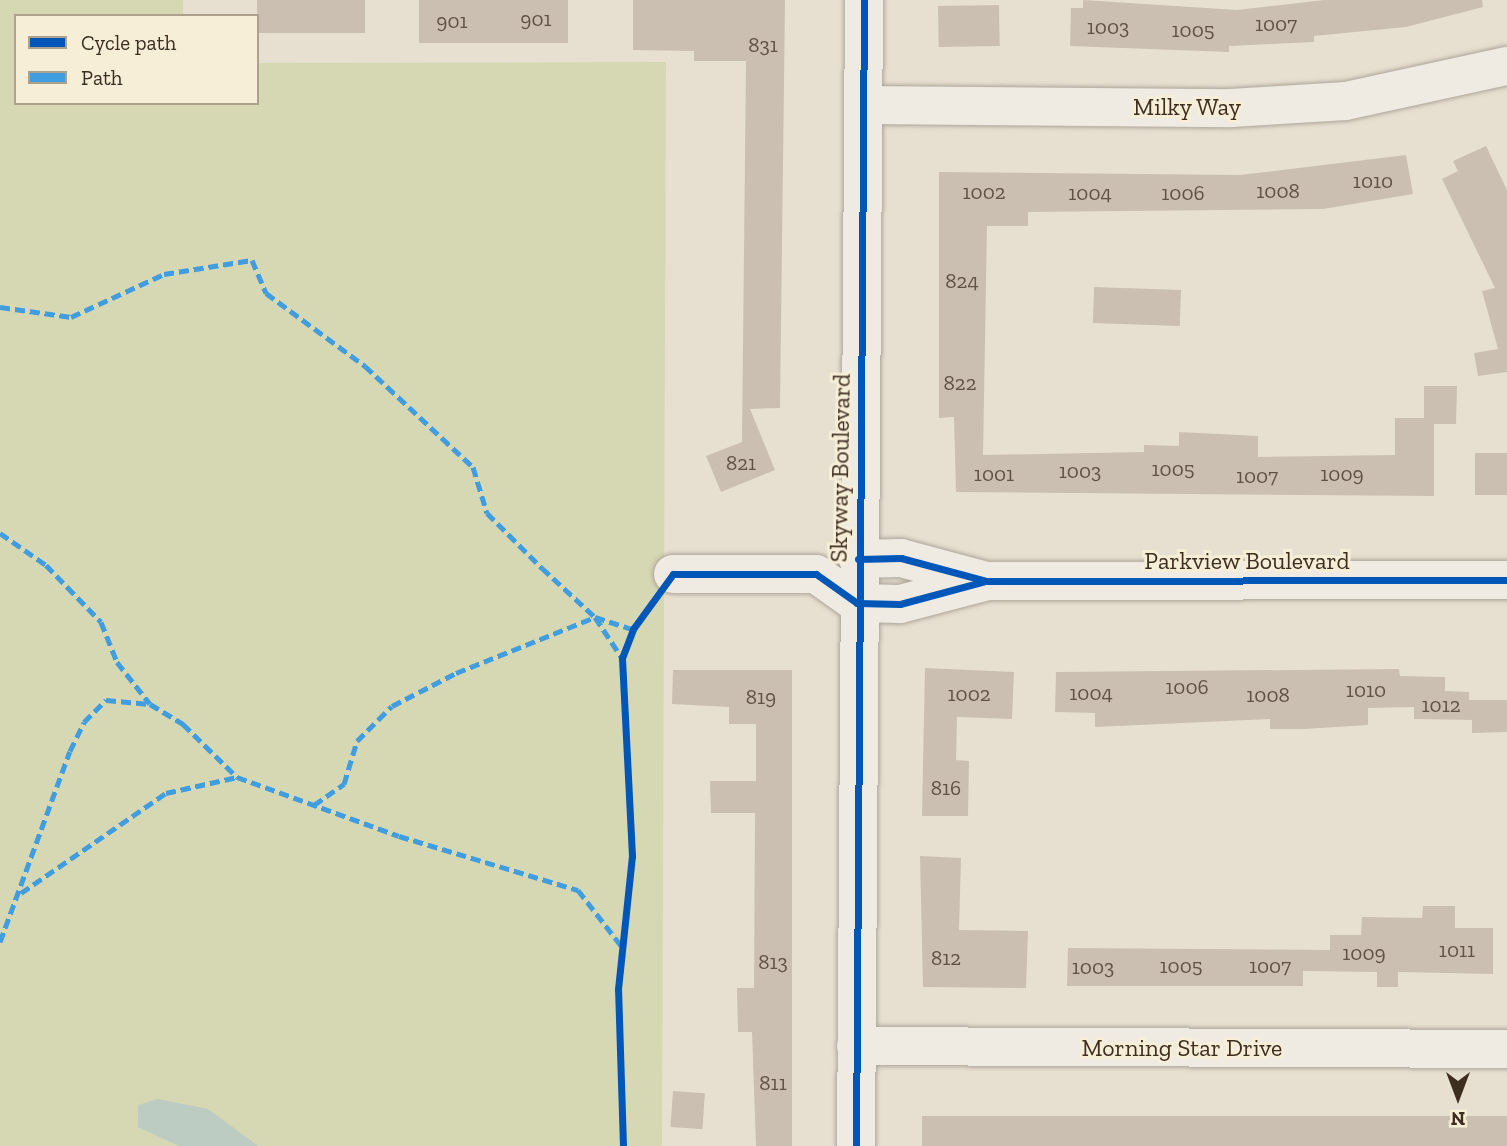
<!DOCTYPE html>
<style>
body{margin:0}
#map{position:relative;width:1507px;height:1146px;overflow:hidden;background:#e7e0d1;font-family:"Zilla Slab",serif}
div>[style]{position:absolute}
.green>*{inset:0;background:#d6d7b3}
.water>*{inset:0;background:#bcccc2}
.building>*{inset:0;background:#cbbfb2;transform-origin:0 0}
.roads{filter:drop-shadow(0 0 2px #ada599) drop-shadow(0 0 2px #ada599)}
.minor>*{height:38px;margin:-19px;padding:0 19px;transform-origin:19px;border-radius:19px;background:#efebe3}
.quiet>*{height:5px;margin-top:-2.5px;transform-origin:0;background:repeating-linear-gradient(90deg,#3f9de0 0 10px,transparent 0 15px)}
.cycleway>*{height:7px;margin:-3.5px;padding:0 3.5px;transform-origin:3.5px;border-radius:3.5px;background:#0057b8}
span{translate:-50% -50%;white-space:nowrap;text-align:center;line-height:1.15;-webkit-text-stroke:6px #f7eed8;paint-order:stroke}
.number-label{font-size:21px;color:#605244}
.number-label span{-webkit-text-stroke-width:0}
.street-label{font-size:24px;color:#3d2e20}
.legend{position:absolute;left:14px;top:14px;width:245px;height:91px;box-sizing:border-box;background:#f7eed8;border:2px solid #ada18e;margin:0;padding:9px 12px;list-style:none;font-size:21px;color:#3d2e20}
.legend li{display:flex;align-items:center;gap:14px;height:35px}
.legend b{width:35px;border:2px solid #ada18e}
.north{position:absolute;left:1423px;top:1062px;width:70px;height:70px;-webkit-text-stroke:5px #f7eed8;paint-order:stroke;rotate:180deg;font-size:19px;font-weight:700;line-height:28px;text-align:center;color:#3d2e20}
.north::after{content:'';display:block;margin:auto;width:24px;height:32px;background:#3d2e20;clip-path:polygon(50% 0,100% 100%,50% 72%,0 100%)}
</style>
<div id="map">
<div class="green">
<div style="clip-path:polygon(0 0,183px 0,183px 16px,16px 16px,16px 103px,257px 103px,257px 63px,666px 62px,662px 1146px,0 1146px)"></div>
</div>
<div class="water">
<div style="clip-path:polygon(158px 1099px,208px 1109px,258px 1146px,179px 1146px,138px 1127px,138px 1105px)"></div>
</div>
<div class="building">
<div style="left:257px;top:0;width:108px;height:33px"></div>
<div style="left:419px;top:0;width:149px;height:43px"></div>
<div style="clip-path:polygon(633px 0,785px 0,780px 408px,750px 409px,775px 470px,721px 492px,706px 456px,742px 442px,746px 61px,694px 61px,694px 51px,633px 50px)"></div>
<div style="clip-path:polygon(1083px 0,1237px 10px,1324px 0,1482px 0,1483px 7px,1406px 27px,1314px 36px,1314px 42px,1229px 46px,1229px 52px,1070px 46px,1071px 8px,1083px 8px)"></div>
<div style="left:999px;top:5px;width:41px;height:61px;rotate:89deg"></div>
<div style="clip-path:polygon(1486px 146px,1507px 190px,1507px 372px,1478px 376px,1474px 353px,1498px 349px,1482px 291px,1495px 288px,1442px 179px,1458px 171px,1453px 161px)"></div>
<div style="clip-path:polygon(1406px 155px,1413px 194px,1323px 209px,1028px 212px,1028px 226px,987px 226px,983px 455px,1144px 452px,1144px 445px,1179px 446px,1179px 432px,1258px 436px,1258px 457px,1395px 455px,1395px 418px,1424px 418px,1424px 386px,1457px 386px,1456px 424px,1434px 424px,1434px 496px,956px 492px,954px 417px,939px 418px,939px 172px,1240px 175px)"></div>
<div style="left:1181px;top:290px;width:36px;height:87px;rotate:92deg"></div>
<div style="left:1475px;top:453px;width:32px;height:42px"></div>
<div style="clip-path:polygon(925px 668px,1014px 672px,1012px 719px,957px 717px,956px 760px,969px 761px,968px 816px,922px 816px)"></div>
<div style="clip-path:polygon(1399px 669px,1400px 676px,1445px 677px,1445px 691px,1469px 692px,1469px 700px,1507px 700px,1507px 732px,1472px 733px,1472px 720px,1414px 719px,1414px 707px,1368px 708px,1368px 725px,1304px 729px,1270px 729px,1270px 719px,1095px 727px,1095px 713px,1055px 712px,1056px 672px)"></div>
<div style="clip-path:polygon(673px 670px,792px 670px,792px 1146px,756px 1146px,752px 1032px,738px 1032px,737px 988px,754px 988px,755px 813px,711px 813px,710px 781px,756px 781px,756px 724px,729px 724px,729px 707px,672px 704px)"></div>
<div style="clip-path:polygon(920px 856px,961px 858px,959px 930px,1028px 931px,1026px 988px,923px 987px)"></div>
<div style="clip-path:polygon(1423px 906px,1455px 906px,1455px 928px,1493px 928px,1493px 974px,1398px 972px,1398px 987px,1377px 987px,1377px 972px,1303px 971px,1303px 986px,1067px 986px,1068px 948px,1330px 950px,1330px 935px,1361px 935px,1362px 917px,1422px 918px)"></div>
<div style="left:673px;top:1091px;width:32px;height:36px;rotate:4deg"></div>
<div style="left:922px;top:1116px;width:585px;height:30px"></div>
</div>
<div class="roads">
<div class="minor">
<div style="left:864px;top:105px;width:367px;rotate:0.5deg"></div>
<div style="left:1231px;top:108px;width:115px;rotate:-3.5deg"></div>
<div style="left:1346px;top:101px;width:165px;rotate:-12.3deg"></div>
<div style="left:858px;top:559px;width:43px;rotate:-1.3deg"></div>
<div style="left:901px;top:558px;width:88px;rotate:15.1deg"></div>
<div style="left:986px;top:581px;width:521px;rotate:-0.11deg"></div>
<div style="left:673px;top:574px;width:143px"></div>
<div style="left:816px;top:574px;width:50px;rotate:35.3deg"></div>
<div style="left:857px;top:603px;width:43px;rotate:1.3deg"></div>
<div style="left:900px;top:604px;width:87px;rotate:-14.7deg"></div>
<div style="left:856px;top:1046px;width:651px;rotate:0.26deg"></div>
<div style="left:856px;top:1146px;width:1146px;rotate:-89.6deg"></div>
</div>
</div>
<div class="quiet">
<div style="left:0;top:307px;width:72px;rotate:8deg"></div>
<div style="left:71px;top:317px;width:102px;rotate:-24.8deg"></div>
<div style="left:164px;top:274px;width:89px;rotate:-9deg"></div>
<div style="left:252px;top:260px;width:36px;rotate:67deg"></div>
<div style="left:266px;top:293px;width:123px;rotate:36.4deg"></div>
<div style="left:365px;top:366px;width:148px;rotate:43.1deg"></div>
<div style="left:473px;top:467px;width:48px;rotate:73.1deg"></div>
<div style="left:487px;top:513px;width:78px;rotate:45deg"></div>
<div style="left:542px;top:568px;width:72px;rotate:42.8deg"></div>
<div style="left:595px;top:617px;width:40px;rotate:18deg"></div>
<div style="left:0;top:533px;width:56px;rotate:34.8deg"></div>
<div style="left:46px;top:565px;width:79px;rotate:46deg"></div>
<div style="left:101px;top:622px;width:43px;rotate:68.2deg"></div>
<div style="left:117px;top:662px;width:53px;rotate:51.8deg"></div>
<div style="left:314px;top:805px;width:37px;rotate:-35deg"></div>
<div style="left:344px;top:784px;width:45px;rotate:-73.2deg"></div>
<div style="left:357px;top:741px;width:49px;rotate:-45deg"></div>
<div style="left:392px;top:706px;width:72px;rotate:-27.3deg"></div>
<div style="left:456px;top:673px;width:150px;rotate:-21.9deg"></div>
<div style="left:595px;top:617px;width:49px;rotate:56.6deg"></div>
<div style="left:21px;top:893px;width:176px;rotate:-34.6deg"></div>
<div style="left:166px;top:793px;width:73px;rotate:-12.7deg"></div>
<div style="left:0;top:942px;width:203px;rotate:-69.9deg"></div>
<div style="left:70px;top:751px;width:32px;rotate:-64deg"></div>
<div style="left:84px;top:722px;width:31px;rotate:-45deg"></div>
<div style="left:106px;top:700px;width:44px;rotate:5.2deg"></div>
<div style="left:150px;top:704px;width:39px;rotate:31deg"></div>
<div style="left:183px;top:724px;width:76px;rotate:44.5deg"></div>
<div style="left:237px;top:777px;width:172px;rotate:20deg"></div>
<div style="left:399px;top:836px;width:187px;rotate:16.8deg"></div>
<div style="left:578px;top:890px;width:73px;rotate:52.2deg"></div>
</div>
<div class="cycleway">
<div style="left:858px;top:559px;width:43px;rotate:-1.3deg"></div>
<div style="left:901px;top:558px;width:88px;rotate:15.1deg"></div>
<div style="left:986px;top:581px;width:521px;rotate:-0.11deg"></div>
<div style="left:623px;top:1146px;width:157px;rotate:-91.8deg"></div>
<div style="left:618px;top:989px;width:134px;rotate:-84deg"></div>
<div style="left:632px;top:856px;width:198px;rotate:-92.9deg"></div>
<div style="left:622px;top:658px;width:31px;rotate:-69deg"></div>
<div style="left:633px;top:629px;width:68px;rotate:-54deg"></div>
<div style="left:673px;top:574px;width:143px"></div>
<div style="left:816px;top:574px;width:50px;rotate:35.3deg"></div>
<div style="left:857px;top:603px;width:43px;rotate:1.3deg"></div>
<div style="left:900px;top:604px;width:89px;rotate:-15deg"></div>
<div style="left:856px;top:1146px;width:1146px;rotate:-89.6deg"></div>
</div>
<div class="number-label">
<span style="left:536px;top:19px">901</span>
<span style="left:452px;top:21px">901</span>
<span style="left:1276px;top:24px">1007</span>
<span style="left:1108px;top:27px">1003</span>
<span style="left:1193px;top:30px">1005</span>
<span style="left:763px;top:45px">831</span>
<span style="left:1373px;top:181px">1010</span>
<span style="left:1278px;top:191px">1008</span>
<span style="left:984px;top:192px">1002</span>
<span style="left:1090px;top:193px">1004</span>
<span style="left:1183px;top:193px">1006</span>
<span style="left:962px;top:281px">824</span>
<span style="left:960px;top:383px">822</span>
<span style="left:741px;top:463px">821</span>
<span style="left:1173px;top:469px">1005</span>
<span style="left:1080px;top:471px">1003</span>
<span style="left:994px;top:474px">1001</span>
<span style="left:1342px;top:474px">1009</span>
<span style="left:1257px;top:476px">1007</span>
<span style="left:1187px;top:687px">1006</span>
<span style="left:1366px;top:690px">1010</span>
<span style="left:1091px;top:693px">1004</span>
<span style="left:969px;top:694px">1002</span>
<span style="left:1268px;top:695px">1008</span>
<span style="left:761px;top:697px">819</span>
<span style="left:1441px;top:705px">1012</span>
<span style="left:946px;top:788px">816</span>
<span style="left:1457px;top:950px">1011</span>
<span style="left:1364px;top:953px">1009</span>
<span style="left:946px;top:958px">812</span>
<span style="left:773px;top:962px">813</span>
<span style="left:1181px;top:966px">1005</span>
<span style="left:1270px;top:966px">1007</span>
<span style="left:1093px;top:967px">1003</span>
<span style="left:773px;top:1083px">811</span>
</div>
<div class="street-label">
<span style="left:1187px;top:107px">Milky Way</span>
<span style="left:840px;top:468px;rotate:-89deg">Skyway Boulevard</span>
<span style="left:1247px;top:561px">Parkview Boulevard</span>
<span style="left:1182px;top:1048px">Morning Star Drive</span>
</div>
<ul class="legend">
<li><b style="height:9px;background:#0057b8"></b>Cycle path</li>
<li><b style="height:9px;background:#3f9de0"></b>Path</li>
</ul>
<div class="north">N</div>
</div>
